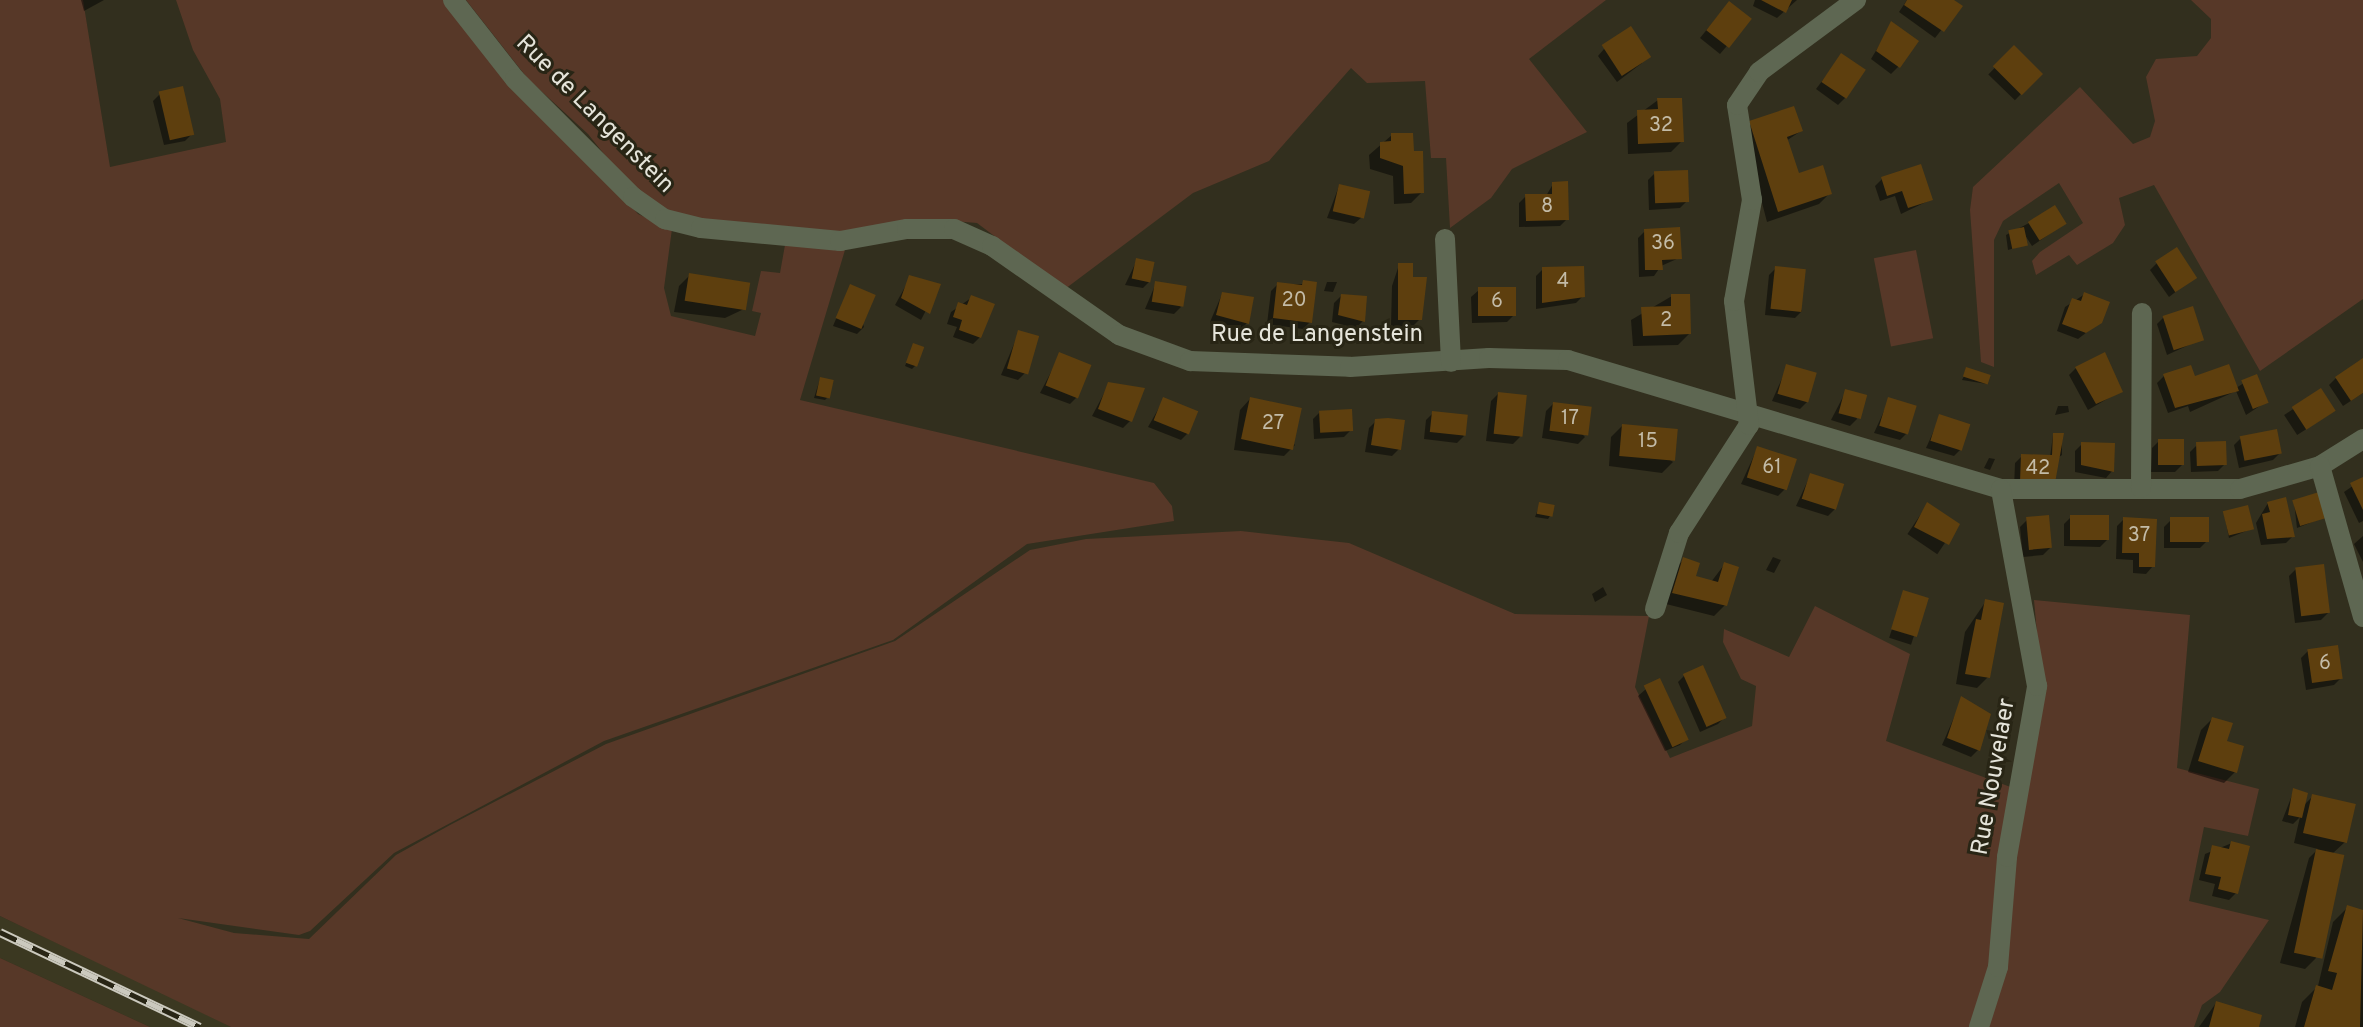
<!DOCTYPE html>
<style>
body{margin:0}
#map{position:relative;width:2363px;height:1027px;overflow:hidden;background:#322f1e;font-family:Overpass,sans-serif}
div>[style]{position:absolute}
.built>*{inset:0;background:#3b3821}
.green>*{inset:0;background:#573828;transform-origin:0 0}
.shadow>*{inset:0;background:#0007;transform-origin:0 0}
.building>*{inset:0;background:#5e3f0e;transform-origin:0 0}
.street>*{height:20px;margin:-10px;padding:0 10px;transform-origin:10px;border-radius:10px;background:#5e6752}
.rail>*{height:9px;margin-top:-4.5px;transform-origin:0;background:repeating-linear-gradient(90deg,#282515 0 18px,#cbc9be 0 36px);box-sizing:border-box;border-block:2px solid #cbc9be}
span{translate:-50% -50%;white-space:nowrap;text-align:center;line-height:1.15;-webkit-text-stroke:6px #282515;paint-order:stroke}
.number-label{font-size:20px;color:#c3bba7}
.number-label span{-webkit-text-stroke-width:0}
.street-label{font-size:24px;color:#e5e4da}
</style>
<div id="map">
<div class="built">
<div style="clip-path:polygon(0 916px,186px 1004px,231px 1027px,150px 1027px,0 958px)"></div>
</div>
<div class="green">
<div style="clip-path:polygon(0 0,83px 0,110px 167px,226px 142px,220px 99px,193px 50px,176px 0,447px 0,638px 214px,672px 229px,664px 288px,671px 316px,755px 336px,761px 313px,752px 311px,761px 271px,780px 273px,785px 245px,845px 250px,800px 400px,1154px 483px,1172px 506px,1174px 521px,1027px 544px,893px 640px,604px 741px,394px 853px,310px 931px,299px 935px,178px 918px,234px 933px,309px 939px,396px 855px,450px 825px,606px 744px,895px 641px,1030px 550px,1086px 539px,1241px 531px,1349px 543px,1515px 614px,1649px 616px,1635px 687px,1670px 758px,1752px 726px,1756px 686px,1741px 679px,1723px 642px,1724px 629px,1789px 657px,1815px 606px,1910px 654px,1886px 741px,2016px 789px,1996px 948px,1975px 1027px,231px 1027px,0 916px)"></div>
<div style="clip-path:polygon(466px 0,1606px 0,1529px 59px,1587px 132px,1512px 169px,1491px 198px,1450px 228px,1446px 158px,1431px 158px,1425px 81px,1367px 83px,1351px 68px,1269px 161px,1193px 193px,1065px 289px,977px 223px,941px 220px,830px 236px,674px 218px,631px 188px,588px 134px,528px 79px)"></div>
<div style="clip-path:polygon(2191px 0,2363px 0,2363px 299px,2260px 371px,2154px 185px,2119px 198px,2125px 225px,2113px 243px,2077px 265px,2069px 255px,2036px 275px,2032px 261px,2040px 252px,2083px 223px,2059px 183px,2003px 221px,1994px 240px,1994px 367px,1981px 362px,1970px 210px,1973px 187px,2080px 87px,2133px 144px,2150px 137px,2155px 121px,2146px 77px,2156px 59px,2197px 56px,2211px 38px,2211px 19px)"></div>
<div style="left:1916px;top:250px;width:90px;height:43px;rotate:79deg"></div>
<div style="clip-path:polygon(2034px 600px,2190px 615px,2177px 768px,2259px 789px,2248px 836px,2204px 827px,2189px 901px,2269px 920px,2220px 992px,2202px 1005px,2194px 1027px,1985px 1027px,2042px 688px)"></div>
<div style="clip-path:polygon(0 958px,150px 1027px,0 1027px)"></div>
</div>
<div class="shadow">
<div style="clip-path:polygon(81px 0,104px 0,84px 11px)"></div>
<div style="clip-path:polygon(1755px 0,1797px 0,1777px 18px,1753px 6px)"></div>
<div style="clip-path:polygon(1907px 0,1951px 0,1960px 6px,1935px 38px,1899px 12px)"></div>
<div style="clip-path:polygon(1722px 11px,1749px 20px,1720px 54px,1700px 38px)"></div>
<div style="clip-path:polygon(1892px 24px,1898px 67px,1891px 74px,1871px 59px)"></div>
<div style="left:2014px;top:48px;width:37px;height:37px;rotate:44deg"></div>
<div style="clip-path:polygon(1604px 49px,1642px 63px,1617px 82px,1598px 56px)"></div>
<div style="clip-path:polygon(1842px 55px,1845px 98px,1838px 105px,1816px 89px)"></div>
<div style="clip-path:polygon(160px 94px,192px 134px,185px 141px,164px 145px,153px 101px)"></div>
<div style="clip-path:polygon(1658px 100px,1682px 141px,1671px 152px,1628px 154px,1627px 123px)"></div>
<div style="clip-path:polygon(1750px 122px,1801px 131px,1786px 141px,1798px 176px,1830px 193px,1819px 204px,1767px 222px,1743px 130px)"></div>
<div style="clip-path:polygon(1392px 135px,1412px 153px,1422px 192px,1411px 203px,1394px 204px,1393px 176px,1370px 169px,1369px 155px)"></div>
<div style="clip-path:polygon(1655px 173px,1687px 201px,1680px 208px,1649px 210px,1648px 180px)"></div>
<div style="clip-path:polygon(1882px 179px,1930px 200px,1901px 214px,1895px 196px,1880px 201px,1875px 186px)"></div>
<div style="clip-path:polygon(1553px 184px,1567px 219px,1560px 226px,1519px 227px,1519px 203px,1526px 196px,1546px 196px)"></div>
<div style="clip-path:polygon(1339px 186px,1362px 217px,1354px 224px,1327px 218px)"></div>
<div style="clip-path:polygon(2029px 223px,2064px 224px,2032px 246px,2023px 232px,2025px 245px,2008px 250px,2006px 235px)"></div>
<div style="clip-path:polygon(1645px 231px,1679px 258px,1661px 266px,1654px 276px,1639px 277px,1638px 238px)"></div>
<div style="clip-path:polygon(1137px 260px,1150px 281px,1143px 288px,1125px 285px)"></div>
<div style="clip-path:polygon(2157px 263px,2195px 277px,2169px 297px,2150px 270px)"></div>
<div style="clip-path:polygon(1399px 265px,1411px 279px,1420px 319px,1412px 327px,1391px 326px,1392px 286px)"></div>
<div style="clip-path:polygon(1776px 268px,1802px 311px,1795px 318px,1765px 315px,1769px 275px)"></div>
<div style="clip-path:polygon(1543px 269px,1583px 296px,1576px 303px,1536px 309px,1536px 276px)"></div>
<div style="clip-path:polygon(690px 275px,744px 309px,725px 318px,674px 312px,679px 286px)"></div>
<div style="clip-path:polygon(910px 278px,939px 285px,921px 320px,895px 305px)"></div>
<div style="clip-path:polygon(1327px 282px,1337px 282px,1333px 292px,1324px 291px)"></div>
<div style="clip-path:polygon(1156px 283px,1181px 307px,1174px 314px,1145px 309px)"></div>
<div style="clip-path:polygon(1278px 284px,1314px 284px,1310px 322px,1303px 329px,1267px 324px,1271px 291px)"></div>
<div style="clip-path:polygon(850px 286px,864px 327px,857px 334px,833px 326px)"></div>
<div style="clip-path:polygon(1479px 290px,1514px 315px,1507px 322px,1472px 323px,1471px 297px)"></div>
<div style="clip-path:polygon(1222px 294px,1247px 323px,1240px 330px,1210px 322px)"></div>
<div style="clip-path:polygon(2085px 294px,2100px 322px,2078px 339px,2057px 331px,2065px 307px)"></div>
<div style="clip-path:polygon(1341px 296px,1363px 321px,1356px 328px,1332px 322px,1334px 303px)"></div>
<div style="clip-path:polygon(1672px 296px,1689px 334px,1678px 345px,1633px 346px,1631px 320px)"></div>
<div style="clip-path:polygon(971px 298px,980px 337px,973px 344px,953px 337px,957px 327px,947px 324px,951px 312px)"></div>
<div style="clip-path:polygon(2164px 317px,2202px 339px,2167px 355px,2157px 324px)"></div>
<div style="clip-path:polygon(1019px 332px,1025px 373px,1018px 380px,1001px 375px)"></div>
<div style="clip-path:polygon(914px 345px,915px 366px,912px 369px,905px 366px)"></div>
<div style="clip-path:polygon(1060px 355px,1077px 397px,1070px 404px,1040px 393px)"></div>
<div style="clip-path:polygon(1787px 367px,1807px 402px,1800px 409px,1772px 401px)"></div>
<div style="clip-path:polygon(2076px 368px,2121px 391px,2088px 410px,2069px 375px)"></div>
<div style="clip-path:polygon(1967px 370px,1987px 384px,1962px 380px)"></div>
<div style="clip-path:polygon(2164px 376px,2236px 388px,2255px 376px,2266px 402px,2246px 415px,2236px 391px,2190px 412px,2188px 406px,2168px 413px,2157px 383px)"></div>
<div style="clip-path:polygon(2336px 378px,2363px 393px,2343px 406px,2329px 385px)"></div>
<div style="clip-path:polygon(820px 379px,828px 397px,825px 400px,814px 398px)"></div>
<div style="clip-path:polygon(1109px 384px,1130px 421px,1123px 428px,1092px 416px)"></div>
<div style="clip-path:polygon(1846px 391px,1857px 419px,1850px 426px,1831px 420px)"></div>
<div style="left:2321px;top:391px;width:24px;height:44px;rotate:57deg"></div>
<div style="clip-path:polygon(1498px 394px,1520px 437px,1513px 444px,1486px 441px,1491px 401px)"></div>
<div style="clip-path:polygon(1164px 399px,1188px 433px,1181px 440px,1148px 427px)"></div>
<div style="clip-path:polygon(1250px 399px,1295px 445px,1284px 456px,1234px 450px,1240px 410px)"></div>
<div style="clip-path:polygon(1889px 400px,1907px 433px,1900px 440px,1874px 433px)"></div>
<div style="clip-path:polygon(1553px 404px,1585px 437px,1578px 444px,1542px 438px,1546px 411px)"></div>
<div style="clip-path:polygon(2058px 406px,2068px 406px,2069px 412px,2055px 415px)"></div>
<div style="clip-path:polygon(1320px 412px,1351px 430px,1344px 437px,1314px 439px,1313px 419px)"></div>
<div style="clip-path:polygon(1433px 413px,1464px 436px,1457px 443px,1424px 439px,1426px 420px)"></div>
<div style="clip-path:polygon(1940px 417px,1961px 449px,1954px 456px,1926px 448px)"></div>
<div style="clip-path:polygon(1376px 421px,1399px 449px,1392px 456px,1365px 452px,1369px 428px)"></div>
<div style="clip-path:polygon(1622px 426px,1673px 462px,1662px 473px,1609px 466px,1611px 437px)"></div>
<div style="clip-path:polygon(2053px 435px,2062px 435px,2062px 455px,2014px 488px,2015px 463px,2022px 456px,2050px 457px)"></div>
<div style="clip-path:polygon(2241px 438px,2280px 453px,2273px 460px,2239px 468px,2234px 445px)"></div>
<div style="clip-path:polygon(2159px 441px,2182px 465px,2175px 472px,2151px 472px,2152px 448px)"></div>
<div style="clip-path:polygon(2082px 444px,2112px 471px,2106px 478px,2075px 472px,2075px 451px)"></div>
<div style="clip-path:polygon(2197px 445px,2225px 464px,2218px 471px,2191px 472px,2190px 452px)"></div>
<div style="clip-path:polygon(1757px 449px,1785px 489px,1778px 496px,1741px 484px)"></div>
<div style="clip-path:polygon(1989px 458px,1995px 459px,1990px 470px,1984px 468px)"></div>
<div style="clip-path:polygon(1810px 476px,1835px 509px,1828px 516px,1796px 506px)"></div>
<div style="clip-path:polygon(2363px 479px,2363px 521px,2359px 523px,2344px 492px)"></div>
<div style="clip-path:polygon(2294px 502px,2325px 517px,2297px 528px)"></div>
<div style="clip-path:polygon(2268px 503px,2293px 536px,2286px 543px,2261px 545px,2256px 523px)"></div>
<div style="clip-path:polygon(1540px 504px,1550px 516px,1548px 519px,1535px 517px)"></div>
<div style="left:1927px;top:505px;width:36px;height:35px;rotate:34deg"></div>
<div style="clip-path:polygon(2224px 513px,2251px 529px,2229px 538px)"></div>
<div style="clip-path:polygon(2071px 517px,2107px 540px,2100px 547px,2064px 546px,2064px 524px)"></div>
<div style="clip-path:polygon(2124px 519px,2153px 566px,2146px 574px,2133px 573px,2133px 560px,2116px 559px,2117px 526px)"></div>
<div style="clip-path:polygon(2027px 520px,2050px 548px,2043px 555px,2023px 557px,2020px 527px)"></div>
<div style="clip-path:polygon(2171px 520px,2207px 541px,2200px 548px,2164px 548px,2164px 527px)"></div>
<div style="clip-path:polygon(2363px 536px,2363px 562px,2354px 544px)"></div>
<div style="clip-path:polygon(1773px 557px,1781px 560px,1774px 573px,1766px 570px)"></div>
<div style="clip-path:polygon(1684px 560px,1694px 577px,1711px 582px,1724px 565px,1725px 605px,1714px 616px,1662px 603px,1673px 570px)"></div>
<div style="clip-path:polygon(2296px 569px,2328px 613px,2321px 620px,2295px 623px,2289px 576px)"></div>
<div style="clip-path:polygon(1603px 587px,1607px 595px,1595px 602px,1592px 594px)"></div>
<div style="left:1904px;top:592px;width:23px;height:48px;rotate:18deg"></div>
<div style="clip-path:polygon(1986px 601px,1988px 677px,1977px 688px,1956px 684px,1965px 632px)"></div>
<div style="clip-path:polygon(2308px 651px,2341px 678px,2334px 685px,2306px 690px,2301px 658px)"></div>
<div style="clip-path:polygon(1685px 675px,1725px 717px,1718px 724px,1700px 732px,1678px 682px)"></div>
<div style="clip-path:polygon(1646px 689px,1687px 738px,1680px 745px,1665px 751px,1638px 696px)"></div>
<div style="clip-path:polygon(1962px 699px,1978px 750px,1971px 757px,1942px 745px)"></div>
<div style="clip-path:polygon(2212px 719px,2235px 772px,2224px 783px,2188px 772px,2201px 730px)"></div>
<div style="clip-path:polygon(2294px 790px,2302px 807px,2313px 796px,2345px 842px,2332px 854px,2316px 958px,2305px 969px,2280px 963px,2309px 858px,2318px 849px,2294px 843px,2300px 817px,2293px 824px,2282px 821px)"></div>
<div style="clip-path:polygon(2232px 843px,2236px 893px,2229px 900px,2212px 896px,2215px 884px,2199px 880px,2205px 854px)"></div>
<div style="clip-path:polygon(2348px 907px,2363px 912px,2363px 1027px,2295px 1027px,2302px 1002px,2318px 986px,2333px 922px)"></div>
<div style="clip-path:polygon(2216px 1003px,2257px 1027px,2199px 1027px)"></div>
</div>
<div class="building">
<div style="clip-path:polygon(1761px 0,1792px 0,1786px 13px)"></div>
<div style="clip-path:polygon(1907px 0,1954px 0,1963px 6px,1944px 32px,1904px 5px)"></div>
<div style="left:1729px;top:1px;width:29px;height:37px;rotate:38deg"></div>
<div style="clip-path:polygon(1891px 21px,1919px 41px,1900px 68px,1876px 51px)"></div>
<div style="left:1631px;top:26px;width:37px;height:35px;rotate:57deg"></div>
<div style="left:2014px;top:45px;width:41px;height:30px;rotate:45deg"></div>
<div style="left:1841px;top:53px;width:30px;height:35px;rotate:34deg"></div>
<div style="left:183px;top:86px;width:50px;height:25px;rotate:77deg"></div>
<div style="clip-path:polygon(1657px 98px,1682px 98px,1684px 142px,1638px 144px,1637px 110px,1658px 109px)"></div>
<div style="clip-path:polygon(1794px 106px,1803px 131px,1787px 137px,1799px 173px,1823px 165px,1832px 194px,1778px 212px,1749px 121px)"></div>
<div style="clip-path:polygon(1391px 133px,1413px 133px,1414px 151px,1423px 151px,1424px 193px,1404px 194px,1403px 166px,1380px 158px,1380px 142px,1391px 141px)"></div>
<div style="clip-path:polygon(1921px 164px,1933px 200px,1908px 208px,1902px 191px,1887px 196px,1881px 177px)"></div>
<div style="left:1688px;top:170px;width:32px;height:34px;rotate:88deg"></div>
<div style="clip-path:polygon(1568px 181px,1569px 220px,1526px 221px,1525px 194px,1552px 194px,1552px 182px)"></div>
<div style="left:1339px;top:184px;width:32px;height:28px;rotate:13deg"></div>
<div style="left:2055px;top:205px;width:22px;height:32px;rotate:58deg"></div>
<div style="clip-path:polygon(1680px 227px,1682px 259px,1662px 260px,1663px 270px,1645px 270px,1644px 229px)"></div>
<div style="left:2024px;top:227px;width:19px;height:16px;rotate:78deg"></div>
<div style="left:2177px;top:247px;width:37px;height:26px;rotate:57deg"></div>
<div style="left:1136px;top:258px;width:19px;height:21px;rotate:12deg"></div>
<div style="clip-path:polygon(1398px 263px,1413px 263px,1413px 277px,1427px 277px,1422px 320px,1398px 320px)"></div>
<div style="clip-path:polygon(1584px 266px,1585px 297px,1542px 303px,1542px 267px)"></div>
<div style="left:1775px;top:266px;width:31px;height:43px;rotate:6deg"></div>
<div style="left:689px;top:273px;width:62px;height:28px;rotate:9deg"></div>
<div style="clip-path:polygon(909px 275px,941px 284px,930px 314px,901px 298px)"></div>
<div style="clip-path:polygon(1303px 280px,1317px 282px,1312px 323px,1273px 318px,1277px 282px,1302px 285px)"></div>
<div style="left:1155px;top:281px;width:32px;height:21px;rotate:9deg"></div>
<div style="left:850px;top:284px;width:28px;height:37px;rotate:23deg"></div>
<div style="left:1516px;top:287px;width:29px;height:38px;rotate:90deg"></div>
<div style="clip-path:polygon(1222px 292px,1254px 297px,1249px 324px,1216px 315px)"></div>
<div style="clip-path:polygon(2084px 292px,2110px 302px,2102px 323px,2086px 333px,2062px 324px,2072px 298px,2081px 301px)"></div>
<div style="clip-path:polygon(1341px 294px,1367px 296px,1365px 322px,1338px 315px)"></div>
<div style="clip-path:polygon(1671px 294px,1690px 294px,1691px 334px,1643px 336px,1641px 307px,1671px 306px)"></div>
<div style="clip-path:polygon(971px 295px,995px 304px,981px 338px,959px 330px,962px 320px,953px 317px,958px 302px,967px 305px)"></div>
<div style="left:2193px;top:306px;width:36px;height:32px;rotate:72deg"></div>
<div style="left:1018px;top:330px;width:22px;height:40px;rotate:16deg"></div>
<div style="left:913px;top:343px;width:12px;height:21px;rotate:20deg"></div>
<div style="left:1059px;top:352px;width:35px;height:36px;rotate:22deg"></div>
<div style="clip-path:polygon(2105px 352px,2123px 392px,2096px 404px,2075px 367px)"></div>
<div style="clip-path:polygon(2363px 358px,2363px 393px,2351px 401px,2335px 377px)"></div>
<div style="left:1786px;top:364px;width:32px;height:31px;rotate:16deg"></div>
<div style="clip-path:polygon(2229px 364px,2239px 391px,2175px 408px,2163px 374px,2191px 365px,2195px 376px)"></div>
<div style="left:1966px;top:367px;width:26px;height:10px;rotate:18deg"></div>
<div style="left:2257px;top:374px;width:31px;height:17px;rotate:68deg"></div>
<div style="left:820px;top:377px;width:14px;height:19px;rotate:12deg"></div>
<div style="clip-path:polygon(1108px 382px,1145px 388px,1132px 422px,1098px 409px)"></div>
<div style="left:2321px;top:388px;width:27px;height:35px;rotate:57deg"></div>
<div style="left:1845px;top:389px;width:23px;height:25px;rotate:15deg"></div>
<div style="left:1498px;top:392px;width:29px;height:42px;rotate:6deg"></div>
<div style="left:1163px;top:397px;width:38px;height:25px;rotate:22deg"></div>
<div style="left:1250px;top:397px;width:53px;height:43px;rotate:12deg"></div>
<div style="left:1888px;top:397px;width:30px;height:30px;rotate:17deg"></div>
<div style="left:1553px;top:402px;width:39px;height:29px;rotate:7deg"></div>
<div style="left:1352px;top:409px;width:22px;height:33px;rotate:87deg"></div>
<div style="left:1432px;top:411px;width:36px;height:21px;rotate:6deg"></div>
<div style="left:1939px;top:414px;width:33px;height:28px;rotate:18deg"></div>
<div style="clip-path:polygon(1388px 418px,1405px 420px,1401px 450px,1371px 445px,1375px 419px)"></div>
<div style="left:1622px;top:424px;width:56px;height:32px;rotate:5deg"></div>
<div style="left:2277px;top:429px;width:25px;height:38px;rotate:79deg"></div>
<div style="clip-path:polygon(2053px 433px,2064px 433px,2055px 483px,2020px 482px,2021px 454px,2052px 455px)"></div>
<div style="left:2158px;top:439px;width:26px;height:26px"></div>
<div style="left:2226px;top:441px;width:24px;height:30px;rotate:88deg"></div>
<div style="clip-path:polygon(2081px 442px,2115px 443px,2114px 472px,2081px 465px)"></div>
<div style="left:1757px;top:446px;width:42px;height:33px;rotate:18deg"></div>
<div style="left:1810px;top:473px;width:36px;height:27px;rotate:18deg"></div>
<div style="clip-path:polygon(2363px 477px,2363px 510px,2350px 483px)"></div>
<div style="left:2319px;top:492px;width:27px;height:28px;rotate:73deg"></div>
<div style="clip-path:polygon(2286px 497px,2295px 537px,2267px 539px,2262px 514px,2270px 512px,2267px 502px)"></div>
<div style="left:1539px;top:502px;width:16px;height:12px;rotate:11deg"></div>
<div style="clip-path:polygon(1927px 502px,1960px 524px,1949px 545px,1914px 527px)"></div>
<div style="left:2248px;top:505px;width:25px;height:26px;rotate:76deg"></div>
<div style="left:2049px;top:515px;width:33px;height:23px;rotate:85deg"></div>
<div style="left:2070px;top:515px;width:39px;height:25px"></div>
<div style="clip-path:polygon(2123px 517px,2157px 519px,2155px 567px,2139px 567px,2139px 553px,2122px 553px)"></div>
<div style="left:2209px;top:517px;width:25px;height:39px;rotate:90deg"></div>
<div style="clip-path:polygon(1683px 557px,1700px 563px,1696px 576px,1718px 582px,1724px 562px,1739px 567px,1727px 606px,1672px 593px)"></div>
<div style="left:2324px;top:564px;width:49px;height:29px;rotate:83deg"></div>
<div style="left:1903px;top:590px;width:27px;height:41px;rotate:17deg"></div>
<div style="clip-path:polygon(1985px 599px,2004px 603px,1990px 678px,1965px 674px,1976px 619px,1981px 620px)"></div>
<div style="left:2338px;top:645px;width:34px;height:31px;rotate:82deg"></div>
<div style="left:1703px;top:665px;width:58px;height:22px;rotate:66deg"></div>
<div style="left:1660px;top:678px;width:68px;height:18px;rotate:65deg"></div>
<div style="clip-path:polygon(1961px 696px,1991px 714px,1980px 751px,1947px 738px)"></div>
<div style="clip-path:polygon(2212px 717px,2233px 723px,2227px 741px,2244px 746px,2237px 773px,2198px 761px)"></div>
<div style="clip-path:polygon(2293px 788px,2308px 793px,2302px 818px,2288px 815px)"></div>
<div style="left:2312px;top:794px;width:45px;height:40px;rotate:13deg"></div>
<div style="clip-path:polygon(2231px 841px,2250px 846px,2238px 894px,2218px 889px,2221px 877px,2205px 874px,2212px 845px,2229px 849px)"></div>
<div style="left:2316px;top:849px;width:29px;height:106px;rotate:12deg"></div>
<div style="clip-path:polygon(2347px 905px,2363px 910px,2360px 1027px,2304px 1027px,2316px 985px,2332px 990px,2337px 973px,2328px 971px)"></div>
<div style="clip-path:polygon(2216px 1001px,2262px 1015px,2259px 1027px,2209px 1027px)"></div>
</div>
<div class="street">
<div style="left:453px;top:0;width:100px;rotate:51.9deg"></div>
<div style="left:515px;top:79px;width:167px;rotate:45deg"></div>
<div style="left:633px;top:197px;width:39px;rotate:35deg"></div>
<div style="left:665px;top:219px;width:37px;rotate:14deg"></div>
<div style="left:701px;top:228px;width:140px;rotate:5.3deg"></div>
<div style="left:840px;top:241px;width:68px;rotate:-10.2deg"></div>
<div style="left:907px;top:229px;width:47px"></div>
<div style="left:954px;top:229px;width:42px;rotate:24.1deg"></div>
<div style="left:992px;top:246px;width:155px;rotate:35deg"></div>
<div style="left:1119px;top:335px;width:76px;rotate:20.1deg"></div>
<div style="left:1190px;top:361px;width:160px;rotate:2.1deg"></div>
<div style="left:1350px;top:367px;width:139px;rotate:-3.7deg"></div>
<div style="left:1489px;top:358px;width:79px;rotate:1.5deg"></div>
<div style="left:1568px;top:360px;width:452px;rotate:16.6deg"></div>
<div style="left:2001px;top:489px;width:239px"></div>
<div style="left:2240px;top:489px;width:83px;rotate:-16deg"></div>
<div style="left:2320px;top:466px;width:51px;rotate:-32.1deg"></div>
<div style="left:1445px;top:239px;width:123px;rotate:87.2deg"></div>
<div style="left:2320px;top:466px;width:157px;rotate:74.1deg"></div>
<div style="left:2141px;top:488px;width:175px;rotate:-89.7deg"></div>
<div style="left:1655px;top:609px;width:80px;rotate:-72.5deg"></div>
<div style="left:1679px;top:533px;width:129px;rotate:-57.1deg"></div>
<div style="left:1749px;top:425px;width:125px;rotate:-96.9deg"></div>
<div style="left:1734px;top:301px;width:103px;rotate:-79.9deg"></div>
<div style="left:1752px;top:200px;width:96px;rotate:-99deg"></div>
<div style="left:1737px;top:105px;width:40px;rotate:-56deg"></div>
<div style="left:1759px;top:72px;width:121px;rotate:-36.6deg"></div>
<div style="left:1979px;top:1027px;width:63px;rotate:-72.4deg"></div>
<div style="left:1998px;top:967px;width:110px;rotate:-85.3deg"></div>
<div style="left:2007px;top:857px;width:174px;rotate:-80deg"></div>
<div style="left:2037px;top:686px;width:200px;rotate:-100.4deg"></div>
</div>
<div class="rail">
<div style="left:0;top:932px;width:221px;rotate:25.4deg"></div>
</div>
<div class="number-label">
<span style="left:1661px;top:126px">32</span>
<span style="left:1547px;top:207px">8</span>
<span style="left:1663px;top:244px">36</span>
<span style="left:1563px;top:282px">4</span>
<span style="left:1294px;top:301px">20</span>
<span style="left:1497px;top:302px">6</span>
<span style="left:1666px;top:321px">2</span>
<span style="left:1570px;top:419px">17</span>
<span style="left:1273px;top:424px">27</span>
<span style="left:1648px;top:442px">15</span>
<span style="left:1772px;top:468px">61</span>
<span style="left:2038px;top:469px">42</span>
<span style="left:2139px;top:536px">37</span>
<span style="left:2325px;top:664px">6</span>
</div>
<div class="street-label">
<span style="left:594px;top:115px;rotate:45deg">Rue de Langenstein</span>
<span style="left:1317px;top:336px">Rue de Langenstein</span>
<span style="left:1995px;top:777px;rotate:-80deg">Rue Nouvelaer</span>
</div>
</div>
